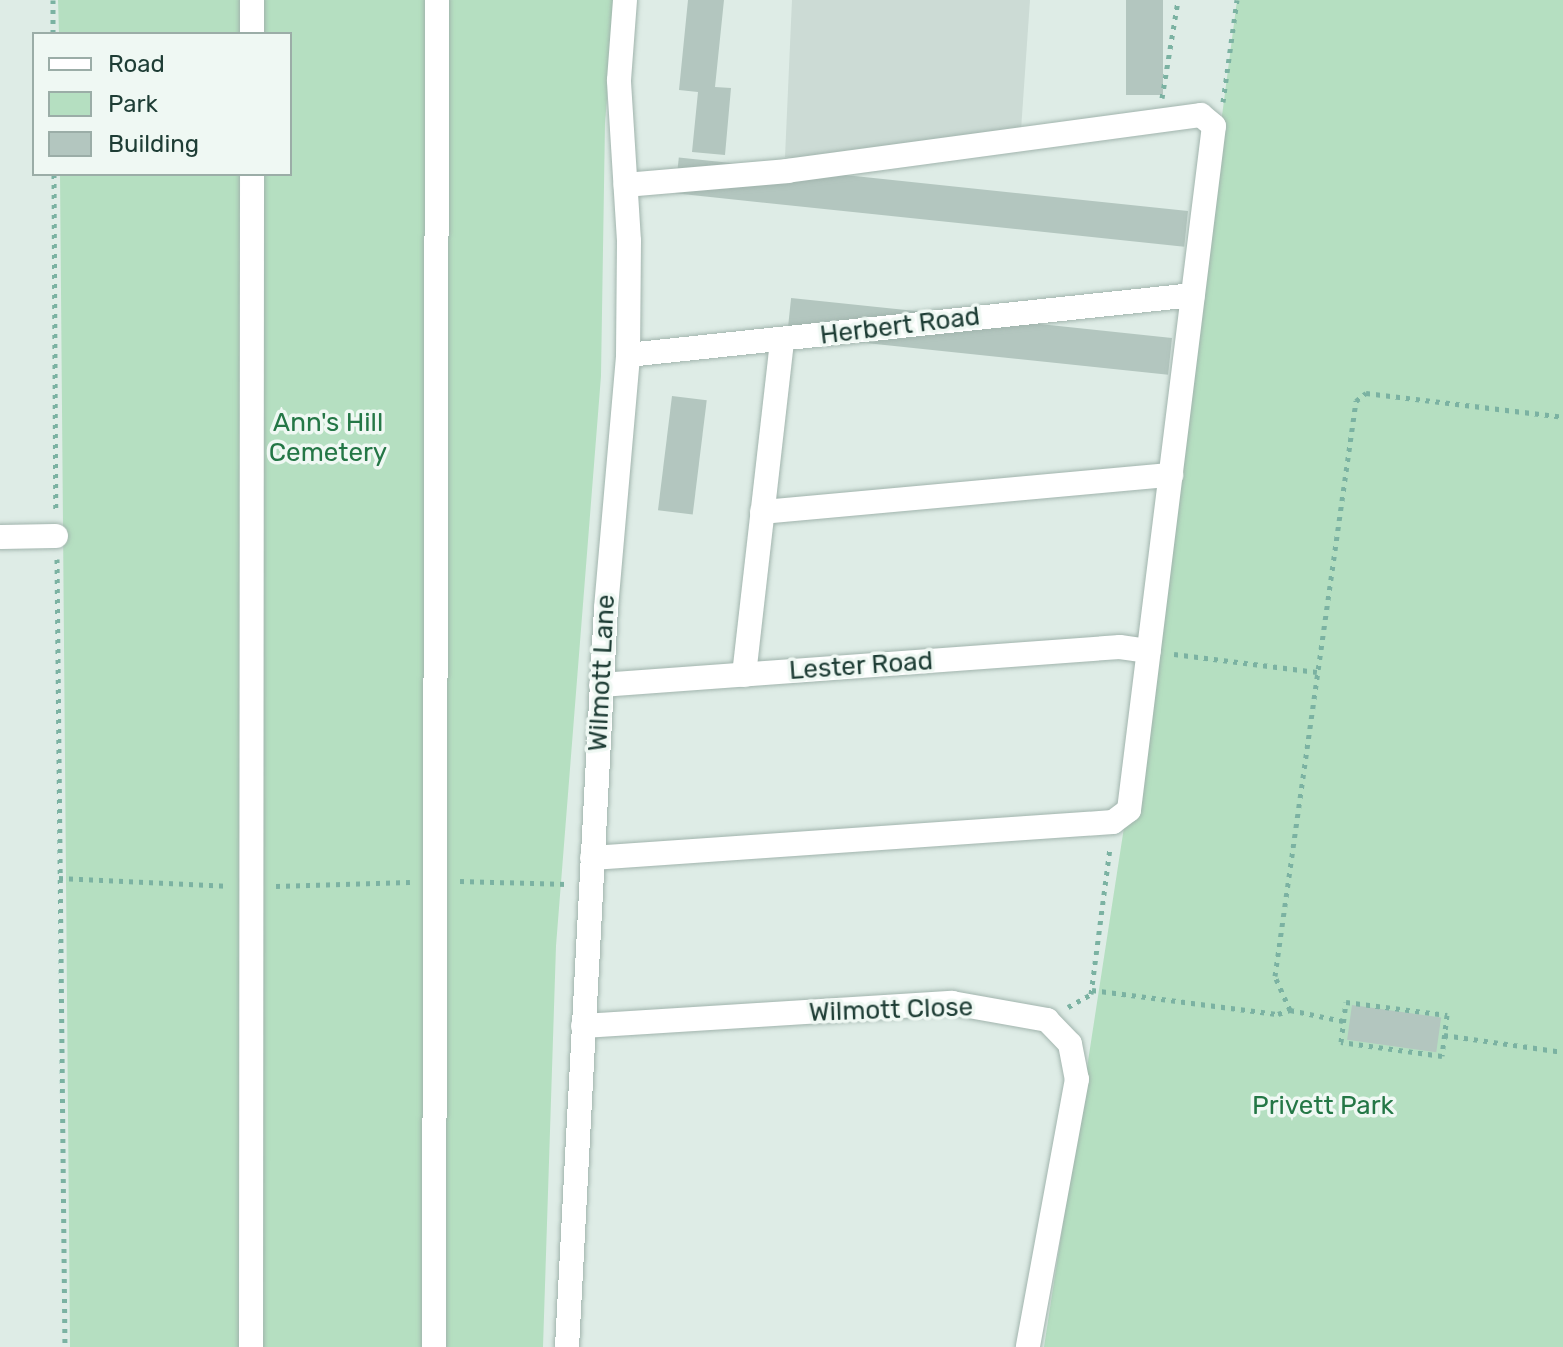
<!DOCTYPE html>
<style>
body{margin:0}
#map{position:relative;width:1563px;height:1347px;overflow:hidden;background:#deece6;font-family:Rubik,sans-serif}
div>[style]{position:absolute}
.built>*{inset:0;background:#ccdbd5}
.green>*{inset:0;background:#b5dfc1}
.building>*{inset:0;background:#b3c6bf;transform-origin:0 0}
.path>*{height:5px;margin-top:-2.5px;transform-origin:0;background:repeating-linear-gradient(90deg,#7bb2a2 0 4px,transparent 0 10px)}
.roads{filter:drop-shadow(0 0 2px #a1b4ad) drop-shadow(0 0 2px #a1b4ad)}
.minor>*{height:24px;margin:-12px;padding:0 12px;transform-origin:12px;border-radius:12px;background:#fff}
span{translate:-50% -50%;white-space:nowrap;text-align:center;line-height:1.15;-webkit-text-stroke:7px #eff8f3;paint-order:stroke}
.street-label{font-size:26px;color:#1e3d35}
.park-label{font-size:26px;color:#247746}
.legend{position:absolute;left:32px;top:32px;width:260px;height:144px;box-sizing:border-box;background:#eff8f3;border:2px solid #9bada7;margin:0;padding:10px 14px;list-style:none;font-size:24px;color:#1e3d35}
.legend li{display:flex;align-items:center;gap:16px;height:40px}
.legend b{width:40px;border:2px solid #9bada7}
</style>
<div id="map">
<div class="built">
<div style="clip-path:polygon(792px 0,1030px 0,1021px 130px,810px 161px,785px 157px)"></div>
</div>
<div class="green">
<div style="clip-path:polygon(58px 0,615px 0,605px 123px,601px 376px,556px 946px,543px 1347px,70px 1347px,60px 174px,290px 174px,290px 34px,59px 34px)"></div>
<div style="clip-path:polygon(1237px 0,1563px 0,1563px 1347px,1044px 1347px,1161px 587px)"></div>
</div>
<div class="building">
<div style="clip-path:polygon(688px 0,724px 0,715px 87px,731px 88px,725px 155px,692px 152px,698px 92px,679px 90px)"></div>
<div style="left:1126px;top:0;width:37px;height:95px"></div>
<div style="left:1188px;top:211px;width:36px;height:512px;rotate:96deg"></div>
<div style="left:1172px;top:338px;width:37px;height:383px;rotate:96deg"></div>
<div style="left:672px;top:396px;width:35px;height:115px;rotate:7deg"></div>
<div style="left:1352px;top:1005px;width:90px;height:35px;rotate:8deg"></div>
</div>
<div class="path">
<div style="left:53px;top:0;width:34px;rotate:90deg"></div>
<div style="left:1162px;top:98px;width:99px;rotate:-80.7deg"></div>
<div style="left:1223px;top:102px;width:103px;rotate:-82.2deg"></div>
<div style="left:54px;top:174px;width:339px;rotate:89.7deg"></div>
<div style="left:57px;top:559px;width:788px;rotate:89.42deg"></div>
<div style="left:1174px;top:654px;width:144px;rotate:7.2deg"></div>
<div style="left:59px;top:878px;width:167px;rotate:2.7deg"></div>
<div style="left:460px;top:881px;width:106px;rotate:1.6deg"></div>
<div style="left:276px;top:886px;width:134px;rotate:-1.7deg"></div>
<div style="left:1092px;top:990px;width:188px;rotate:7.4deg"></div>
<div style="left:1278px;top:1014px;width:13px;rotate:-18deg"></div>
<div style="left:1346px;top:1002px;width:102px;rotate:7.3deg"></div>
<div style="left:1447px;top:1015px;width:41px;rotate:97deg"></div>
<div style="left:1442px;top:1056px;width:102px;rotate:-172.1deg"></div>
<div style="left:1341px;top:1042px;width:40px;rotate:-82.9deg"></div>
<div style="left:1068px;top:1007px;width:26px;rotate:-29deg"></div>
<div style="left:1091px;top:994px;width:147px;rotate:-82.6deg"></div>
<div style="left:1343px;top:1021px;width:54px;rotate:-168.3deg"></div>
<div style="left:1290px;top:1010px;width:37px;rotate:-114deg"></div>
<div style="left:1275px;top:976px;width:581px;rotate:-81.98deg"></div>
<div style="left:1356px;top:401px;width:13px;rotate:-39deg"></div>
<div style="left:1366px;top:393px;width:198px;rotate:6.9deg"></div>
<div style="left:1444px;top:1035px;width:120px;rotate:8.1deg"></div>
</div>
<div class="roads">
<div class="minor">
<div style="left:252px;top:0;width:34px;rotate:90deg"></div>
<div style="left:628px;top:355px;width:568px;rotate:-6.06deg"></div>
<div style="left:762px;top:512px;width:411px;rotate:-5.2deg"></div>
<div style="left:0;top:537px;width:56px;rotate:-1deg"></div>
<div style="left:744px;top:675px;width:337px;rotate:-83.5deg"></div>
<div style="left:601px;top:685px;width:520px;rotate:-4.19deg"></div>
<div style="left:1120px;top:647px;width:29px;rotate:8deg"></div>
<div style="left:592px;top:858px;width:522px;rotate:-3.95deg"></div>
<div style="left:1113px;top:822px;width:20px;rotate:-37deg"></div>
<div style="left:1129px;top:810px;width:689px;rotate:-82.92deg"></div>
<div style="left:1214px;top:126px;width:17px;rotate:-140deg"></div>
<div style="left:1201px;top:115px;width:417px;rotate:172.3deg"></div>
<div style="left:788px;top:171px;width:163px;rotate:175.1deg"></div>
<div style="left:583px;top:1026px;width:370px;rotate:-3.6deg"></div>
<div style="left:952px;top:1003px;width:97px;rotate:10.1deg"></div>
<div style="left:1047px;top:1020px;width:33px;rotate:46deg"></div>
<div style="left:1070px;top:1044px;width:36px;rotate:79deg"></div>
<div style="left:1077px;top:1079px;width:272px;rotate:100.4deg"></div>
<div style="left:251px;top:1347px;width:1173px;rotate:-89.95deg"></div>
<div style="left:434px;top:1347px;width:1347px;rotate:-89.87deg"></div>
<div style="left:567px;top:1347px;width:740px;rotate:-86.98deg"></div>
<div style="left:606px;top:608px;width:254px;rotate:-85deg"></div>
<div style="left:628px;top:355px;width:114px;rotate:-89.5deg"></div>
<div style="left:629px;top:241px;width:161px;rotate:-93.6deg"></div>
<div style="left:619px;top:80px;width:80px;rotate:-85.7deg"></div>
</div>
</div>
<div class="street-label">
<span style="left:900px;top:326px;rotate:-7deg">Herbert Road</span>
<span style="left:861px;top:666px;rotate:-4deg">Lester Road</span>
<span style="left:602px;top:673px;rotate:-87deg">Wilmott Lane</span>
<span style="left:891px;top:1010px;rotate:-2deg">Wilmott Close</span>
</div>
<div class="park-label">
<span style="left:328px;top:438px">Ann's Hill<br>Cemetery</span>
<span style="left:1323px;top:1106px">Privett Park</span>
</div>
<ul class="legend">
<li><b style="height:10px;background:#fff"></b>Road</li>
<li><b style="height:22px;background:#b5dfc1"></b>Park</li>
<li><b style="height:22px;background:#b3c6bf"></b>Building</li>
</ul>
</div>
